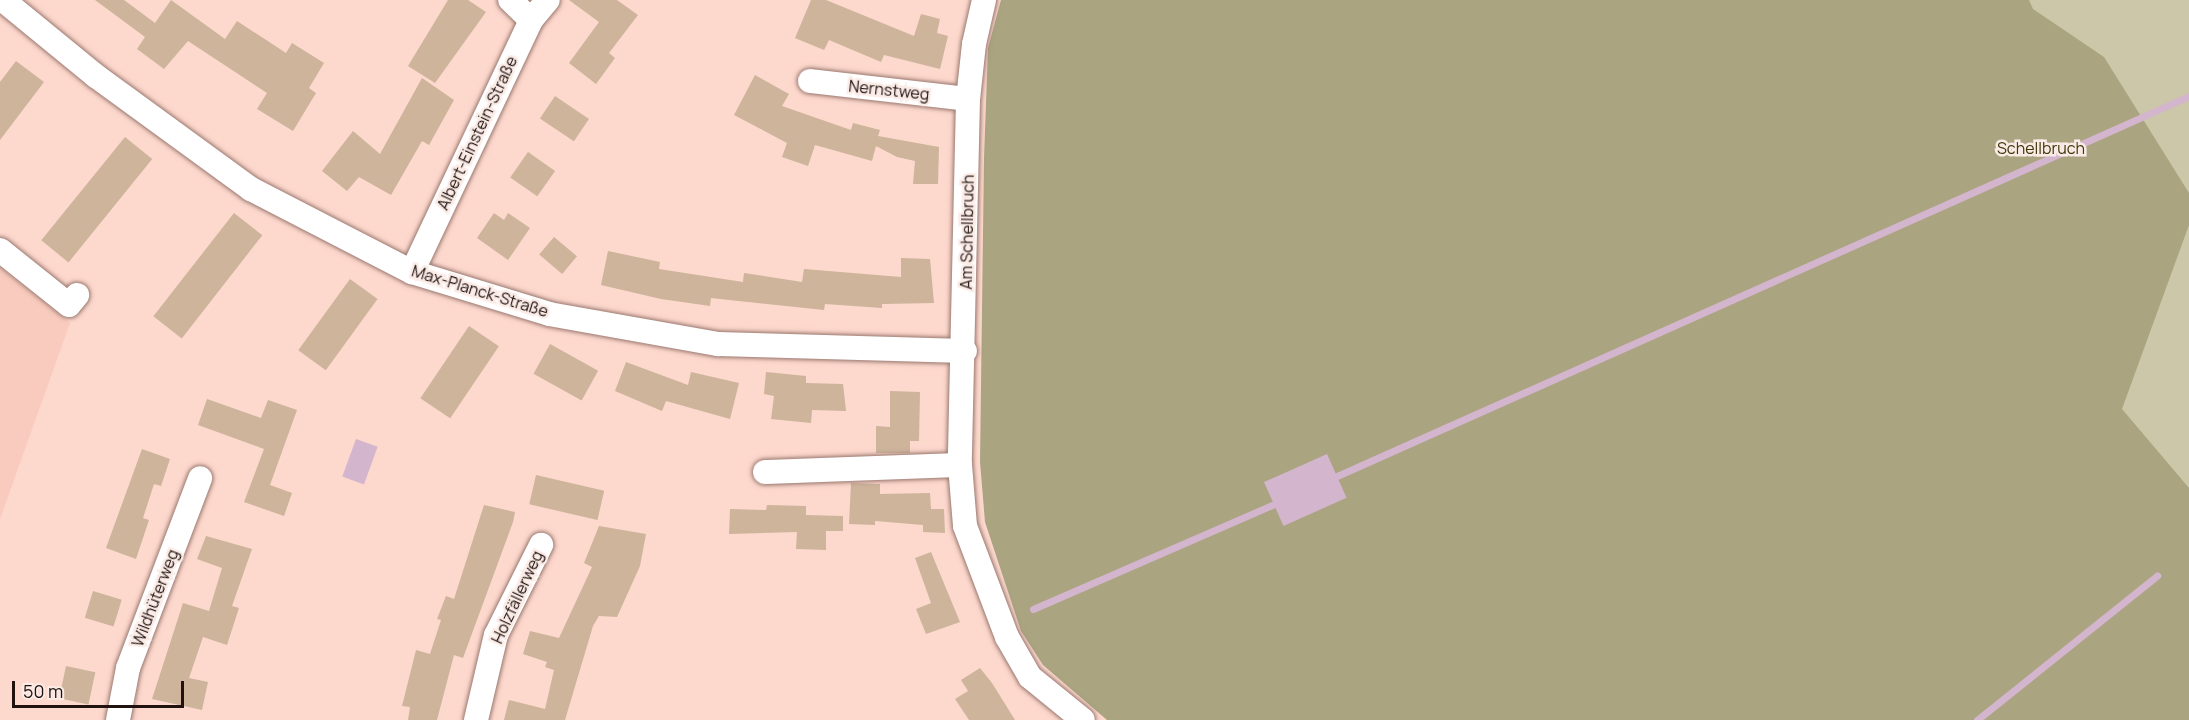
<!DOCTYPE html>
<meta charset="utf-8">
<style>
body{margin:0}
#map{position:relative;width:2189px;height:720px;overflow:hidden;background:#fdd8cd;font-family:Manrope,sans-serif}
div>[style]{position:absolute}
.built>*{inset:0;background:#f8cbbe}
.green>*{inset:0;background:#ccc7a8}
.forest>*{inset:0;background:#aaa481}
.water>*{inset:0;background:#d4b5ce;transform-origin:0 0}
.stream>*{height:7px;margin:-3.5px;padding:0 3.5px;transform-origin:3.5px;border-radius:3.5px;background:#d4b5ce}
.building>*{inset:0;background:#cdb49b;transform-origin:0 0}
.roads{filter:drop-shadow(0 0 2px #9a786f) drop-shadow(0 0 2px #9a786f)}
.minor>*{height:24px;margin:-12px;padding:0 12px;transform-origin:12px;border-radius:12px;background:#fff}
span{translate:-50% -50%;white-space:nowrap;text-align:center;line-height:1.15;-webkit-text-stroke:5px #faebe6;paint-order:stroke}
.street-label{font-size:16px;color:#1f120f}
.park-label{font-size:16px;color:#3f3809}
.scale{position:absolute;left:12px;top:681px;width:172px;height:27px;box-sizing:border-box;border:3px solid #1f120f;border-top:0;padding-left:8px;font-size:18px;line-height:21px;white-space:nowrap;color:#1f120f;-webkit-text-stroke:4px #faebe6;paint-order:stroke}
</style>
<div id="map">
<div class="built">
<div style="clip-path:polygon(0 268px,70px 323px,0 519px)"></div>
</div>
<div class="green">
<div style="clip-path:polygon(1730px 0,2189px 0,2189px 567px)"></div>
</div>
<div class="forest">
<div style="clip-path:polygon(1001px 0,2029px 0,2033px 9px,2104px 57px,2189px 193px,2189px 225px,2122px 409px,2189px 488px,2189px 720px,1107px 720px,1043px 665px,1021px 631px,985px 522px,980px 462px,984px 158px,988px 48px)"></div>
</div>
<div class="water">
<div style="left:356px;top:439px;width:23px;height:40px;rotate:20deg"></div>
<div style="left:1327px;top:454px;width:48px;height:69px;rotate:66deg"></div>
</div>
<div class="stream">
<div style="left:1337px;top:476px;width:933px;rotate:-24.04deg"></div>
<div style="left:1033px;top:609px;width:263px;rotate:-23.5deg"></div>
<div style="left:1977px;top:720px;width:231px;rotate:-38.7deg"></div>
</div>
<div class="building">
<div style="clip-path:polygon(95px 0,124px 0,155px 23px,171px 0,225px 39px,237px 21px,286px 53px,292px 43px,324px 63px,309px 88px,316px 93px,293px 131px,257px 109px,267px 93px,188px 41px,164px 69px,137px 49px,145px 37px)"></div>
<div style="clip-path:polygon(448px 0,468px 0,486px 12px,435px 83px,408px 66px)"></div>
<div style="clip-path:polygon(569px 0,617px 0,638px 15px,609px 53px,615px 58px,596px 84px,569px 63px,599px 22px)"></div>
<div style="clip-path:polygon(811px 0,826px 0,914px 36px,921px 14px,940px 19px,937px 33px,948px 36px,940px 69px,884px 55px,881px 62px,829px 40px,824px 50px,795px 38px)"></div>
<div style="clip-path:polygon(16px 61px,44px 82px,0 140px,0 82px)"></div>
<div style="clip-path:polygon(755px 75px,789px 94px,782px 106px,851px 130px,853px 123px,880px 130px,878px 136px,939px 147px,938px 184px,913px 184px,915px 161px,897px 157px,876px 146px,872px 161px,815px 145px,808px 166px,782px 157px,787px 143px,734px 115px)"></div>
<div style="clip-path:polygon(422px 78px,454px 100px,429px 145px,422px 141px,391px 195px,359px 177px,347px 191px,322px 171px,353px 131px,380px 154px)"></div>
<div style="left:555px;top:96px;width:41px;height:27px;rotate:34deg"></div>
<div style="left:125px;top:137px;width:35px;height:133px;rotate:39deg"></div>
<div style="left:528px;top:152px;width:33px;height:31px;rotate:35deg"></div>
<div style="left:234px;top:213px;width:36px;height:131px;rotate:38deg"></div>
<div style="clip-path:polygon(494px 213px,504px 220px,508px 213px,530px 228px,508px 260px,477px 238px)"></div>
<div style="left:554px;top:237px;width:30px;height:23px;rotate:40deg"></div>
<div style="clip-path:polygon(608px 251px,660px 262px,659px 269px,743px 282px,744px 273px,802px 282px,804px 269px,901px 277px,901px 258px,930px 259px,934px 303px,882px 304px,882px 308px,825px 304px,824px 310px,711px 298px,710px 306px,661px 299px,601px 285px)"></div>
<div style="left:350px;top:279px;width:34px;height:88px;rotate:36deg"></div>
<div style="left:469px;top:326px;width:36px;height:87px;rotate:34deg"></div>
<div style="left:550px;top:344px;width:55px;height:34px;rotate:29deg"></div>
<div style="clip-path:polygon(626px 362px,688px 385px,691px 372px,739px 383px,730px 419px,666px 401px,662px 411px,615px 391px)"></div>
<div style="clip-path:polygon(766px 372px,806px 376px,806px 383px,843px 384px,846px 411px,812px 410px,811px 423px,771px 419px,774px 396px,764px 394px)"></div>
<div style="clip-path:polygon(890px 391px,920px 392px,919px 441px,910px 441px,910px 453px,876px 453px,876px 426px,890px 427px)"></div>
<div style="clip-path:polygon(207px 399px,261px 418px,268px 400px,297px 410px,270px 485px,292px 493px,284px 516px,244px 502px,264px 449px,198px 425px)"></div>
<div style="clip-path:polygon(142px 449px,170px 459px,161px 486px,154px 484px,143px 518px,149px 520px,136px 559px,106px 548px)"></div>
<div style="left:536px;top:475px;width:70px;height:30px;rotate:13deg"></div>
<div style="clip-path:polygon(851px 483px,880px 484px,880px 494px,930px 493px,931px 509px,944px 509px,945px 533px,923px 532px,923px 525px,875px 521px,875px 525px,849px 524px)"></div>
<div style="clip-path:polygon(484px 505px,515px 512px,513px 522px,463px 658px,454px 655px,437px 720px,408px 720px,410px 707px,402px 706px,416px 650px,430px 654px,441px 620px,437px 619px,446px 596px,454px 599px)"></div>
<div style="clip-path:polygon(767px 505px,806px 506px,806px 515px,843px 516px,843px 531px,826px 531px,826px 550px,796px 549px,797px 532px,729px 534px,730px 509px,766px 510px)"></div>
<div style="clip-path:polygon(599px 526px,646px 534px,640px 566px,617px 617px,599px 616px,593px 626px,565px 720px,504px 720px,509px 700px,545px 709px,554px 670px,545px 667px,547px 662px,523px 654px,530px 631px,559px 638px,592px 567px,584px 563px)"></div>
<div style="clip-path:polygon(206px 536px,252px 549px,232px 606px,239px 608px,227px 645px,203px 637px,189px 678px,208px 682px,202px 710px,152px 699px,183px 603px,209px 611px,222px 568px,197px 559px)"></div>
<div style="clip-path:polygon(931px 552px,960px 622px,926px 634px,916px 609px,931px 603px,915px 558px)"></div>
<div style="left:93px;top:591px;width:30px;height:28px;rotate:17deg"></div>
<div style="left:66px;top:666px;width:30px;height:33px;rotate:12deg"></div>
<div style="clip-path:polygon(980px 668px,992px 683px,1015px 720px,969px 720px,955px 699px,968px 691px,961px 680px)"></div>
</div>
<div class="roads">
<div class="minor">
<div style="left:3px;top:0;width:120px;rotate:39.3deg"></div>
<div style="left:96px;top:76px;width:192px;rotate:36.1deg"></div>
<div style="left:251px;top:189px;width:181px;rotate:27.3deg"></div>
<div style="left:412px;top:272px;width:143px;rotate:17deg"></div>
<div style="left:549px;top:314px;width:172px;rotate:10.1deg"></div>
<div style="left:718px;top:344px;width:247px;rotate:1.6deg"></div>
<div style="left:984px;top:0;width:45px;rotate:102.8deg"></div>
<div style="left:974px;top:44px;width:55px;rotate:96.2deg"></div>
<div style="left:968px;top:99px;width:366px;rotate:91.3deg"></div>
<div style="left:960px;top:465px;width:61px;rotate:85.3deg"></div>
<div style="left:965px;top:526px;width:119px;rotate:69.3deg"></div>
<div style="left:1007px;top:637px;width:46px;rotate:60.1deg"></div>
<div style="left:1030px;top:677px;width:68px;rotate:39.1deg"></div>
<div style="left:531px;top:20px;width:26px;rotate:-50deg"></div>
<div style="left:810px;top:81px;width:159px;rotate:6.5deg"></div>
<div style="left:0;top:250px;width:88px;rotate:38.6deg"></div>
<div style="left:69px;top:305px;width:13px;rotate:-51deg"></div>
<div style="left:412px;top:272px;width:279px;rotate:-64.7deg"></div>
<div style="left:531px;top:20px;width:29px;rotate:-136deg"></div>
<div style="left:765px;top:472px;width:195px;rotate:-2.1deg"></div>
<div style="left:118px;top:720px;width:53px;rotate:-79.1deg"></div>
<div style="left:128px;top:668px;width:203px;rotate:-69.2deg"></div>
<div style="left:476px;top:720px;width:87px;rotate:-76.8deg"></div>
<div style="left:496px;top:635px;width:101px;rotate:-63.4deg"></div>
</div>
</div>
<div class="street-label">
<span style="left:889px;top:90px;rotate:6deg">Nernstweg</span>
<span style="left:477px;top:133px;rotate:-65deg">Albert-Einstein-Straße</span>
<span style="left:967px;top:232px;rotate:-89deg">Am Schellbruch</span>
<span style="left:480px;top:291px;rotate:17deg">Max-Planck-Straße</span>
<span style="left:517px;top:597px;rotate:-65deg">Holzfällerweg</span>
<span style="left:155px;top:598px;rotate:-69deg">Wildhüterweg</span>
</div>
<div class="park-label">
<span style="left:2041px;top:148px">Schellbruch</span>
</div>
<div class="scale">50 m</div>
</div>
